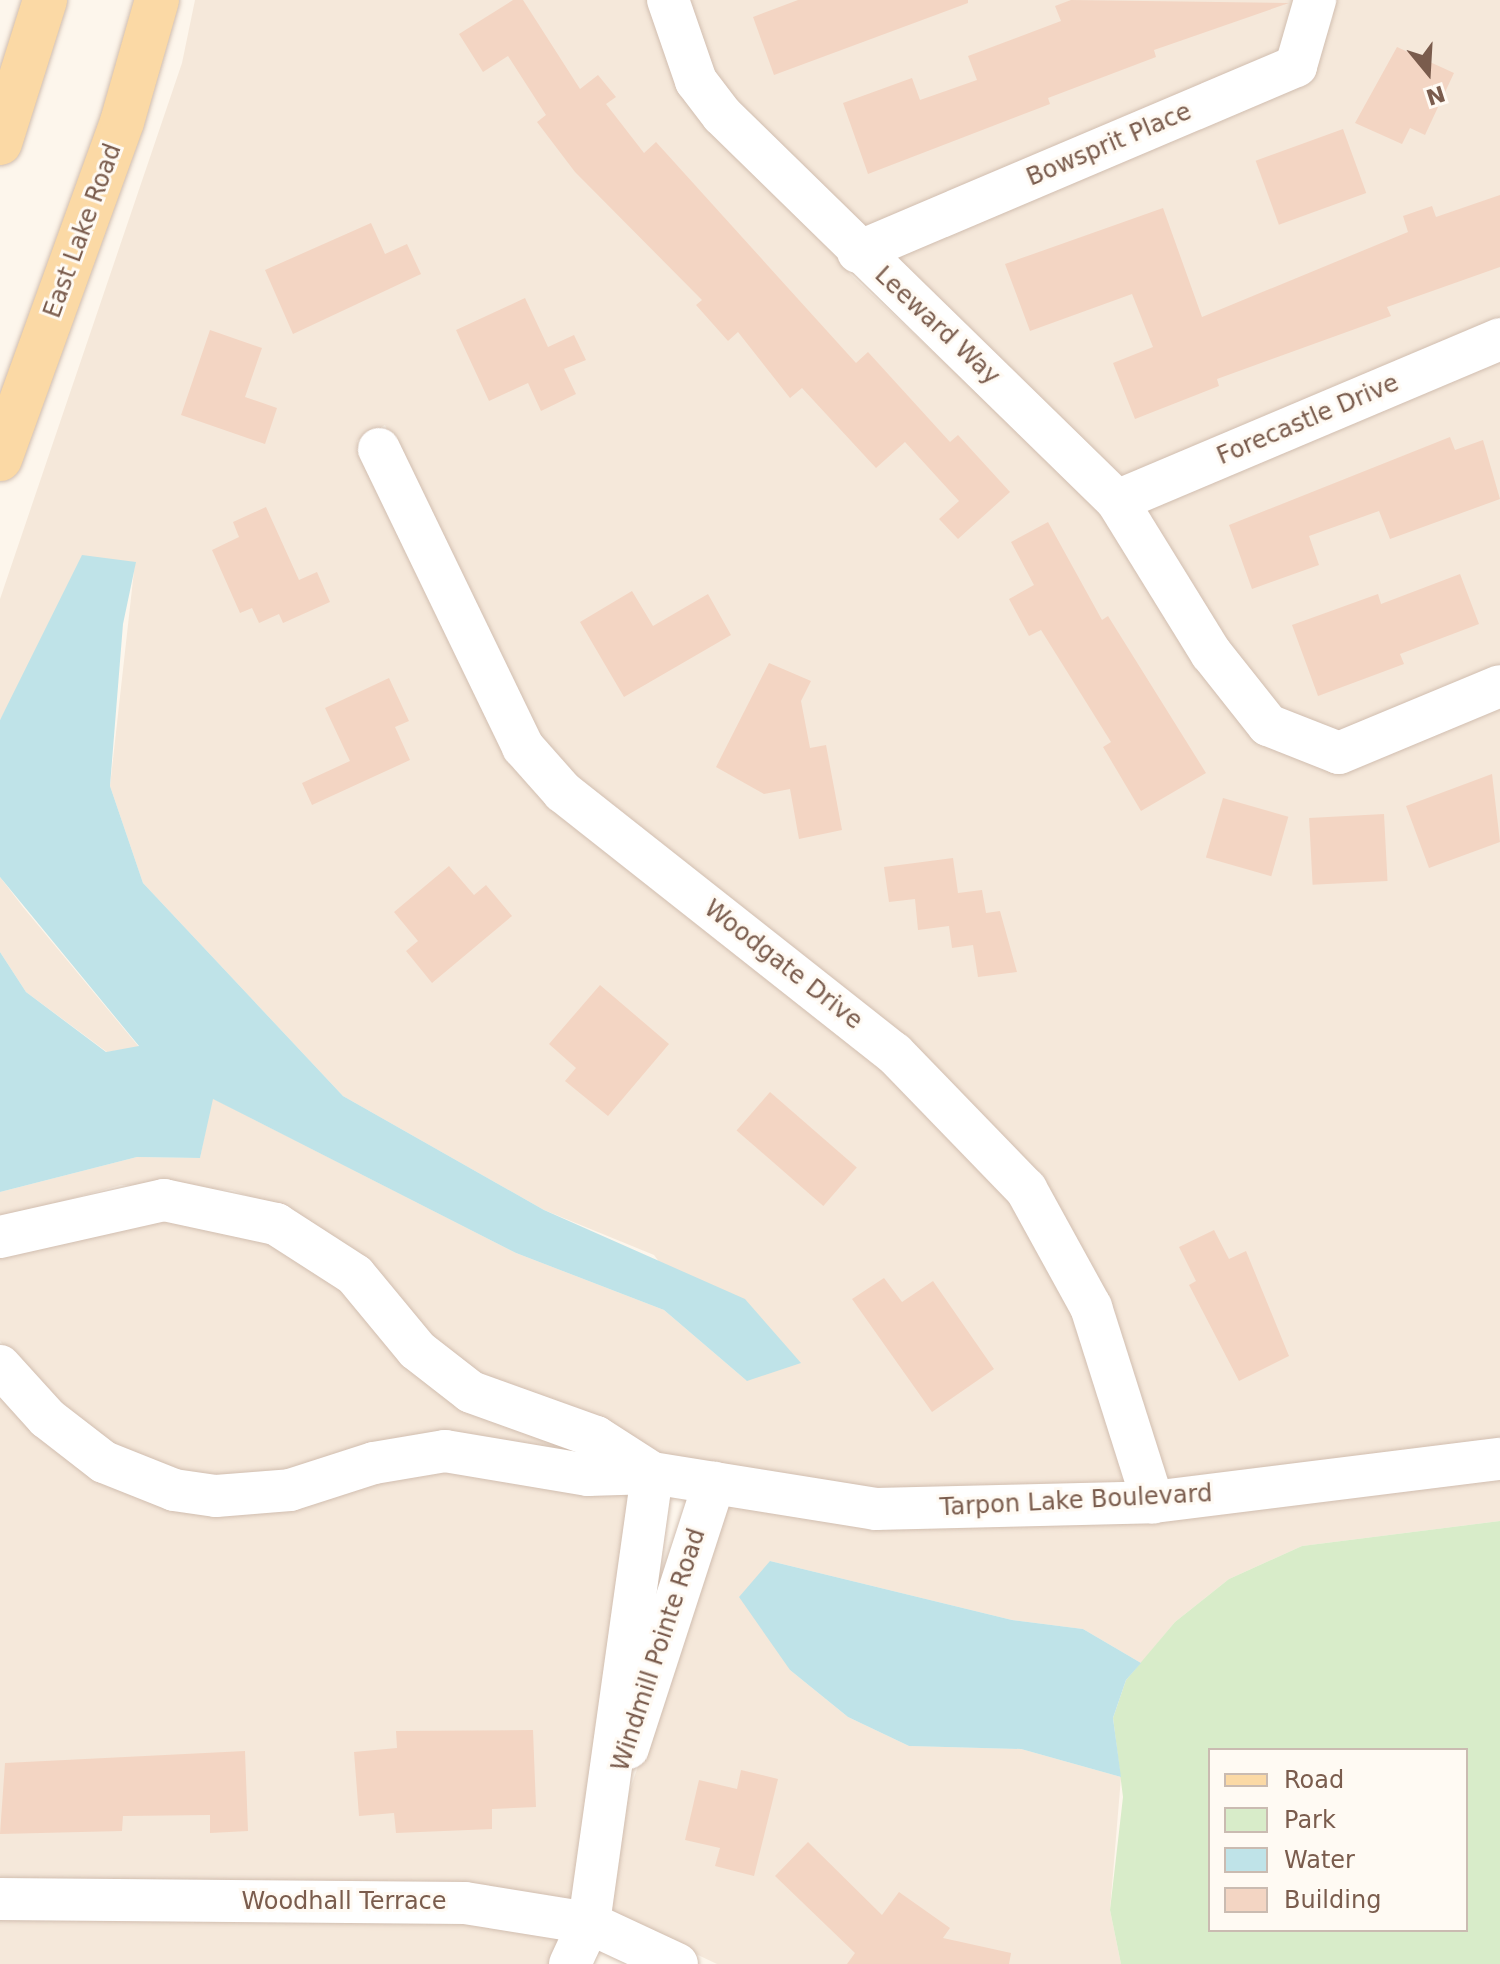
<!DOCTYPE html>
<style>
body{margin:0}
#map{position:relative;width:1500px;height:1964px;overflow:hidden;background:#fdf6ec;font-family:"DejaVu Sans",sans-serif}
div>[style]{position:absolute}
.residential>*{inset:0;background:#f5e8da}
.green>*{inset:0;background:#d8ecc9}
.water>*{inset:0;background:#bfe3e8}
.building>*{inset:0;background:#f3d5c3;transform-origin:0 0}
.roads{filter:drop-shadow(0 0 2px #d1beb0) drop-shadow(0 0 2px #d1beb0)}
.minor>*{height:42px;margin:-21px;padding:0 21px;transform-origin:21px;border-radius:21px;background:#fff}
.major>*{height:44px;margin:-22px;padding:0 22px;transform-origin:22px;border-radius:22px;background:#fbd9a5}
span{translate:-50% -50%;white-space:nowrap;text-align:center;line-height:1.15;-webkit-text-stroke:6px #fffaf3;paint-order:stroke}
.street-label{font-size:24px;color:#7a5c4d}
.legend{position:absolute;left:1208px;top:1748px;width:260px;height:184px;box-sizing:border-box;background:#fffaf3;border:2px solid #cabbb1;margin:0;padding:10px 14px;list-style:none;font-size:24px;color:#7a5c4d}
.legend li{display:flex;align-items:center;gap:16px;height:40px}
.legend b{width:40px;border:2px solid #cabbb1}
.north{position:absolute;left:1388px;top:32px;width:80px;height:80px;-webkit-text-stroke:6px #fffaf3;paint-order:stroke;rotate:162deg;font-size:22px;font-weight:700;line-height:32px;text-align:center;color:#7a5c4d}
.north::after{content:'';display:block;margin:auto;width:28px;height:36px;background:#7a5c4d;clip-path:polygon(50% 0,100% 100%,50% 72%,0 100%)}
</style>
<div id="map">
<div class="residential">
<div style="clip-path:polygon(195px 0,651px 0,850px 274px,1103px 511px,1264px 742px,1500px 705px,1500px 1440px,1164px 1483px,1037px 1176px,574px 779px,536px 737px,385px 425px,357px 441px,512px 759px,885px 1067px,1014px 1199px,1076px 1314px,1131px 1485px,876px 1491px,655px 1455px,478px 1376px,282px 1208px,232px 1190px,121px 1185px,0 1218px,0 1192px,137px 1157px,200px 1158px,212px 1098px,516px 1253px,664px 1310px,747px 1381px,654px 1255px,544px 1210px,343px 1096px,143px 883px,110px 786px,135px 562px,44px 643px,0 720px,0 599px,182px 63px)"></div>
<div style="clip-path:polygon(685px 0,1298px 0,1283px 52px,860px 231px,710px 73px)"></div>
<div style="clip-path:polygon(1331px 0,1500px 0,1500px 319px,1119px 480px,889px 258px,1311px 75px,1333px 18px)"></div>
<div style="clip-path:polygon(1500px 359px,1500px 666px,1338px 734px,1277px 710px,1224px 643px,1142px 510px)"></div>
<div style="clip-path:polygon(0 877px,23px 907px,139px 1047px,107px 1052px,26px 992px,0 952px)"></div>
<div style="clip-path:polygon(165px 1218px,271px 1240px,595px 1457px,442px 1433px,286px 1472px,216px 1478px,177px 1472px,111px 1446px,36px 1383px,0 1341px,0 1255px)"></div>
<div style="clip-path:polygon(0 1391px,99px 1478px,379px 1480px,446px 1469px,631px 1491px,576px 1902px,0 1881px)"></div>
<div style="clip-path:polygon(1500px 1477px,1500px 1521px,1302px 1546px,1229px 1579px,1175px 1622px,1141px 1663px,1083px 1629px,1012px 1620px,770px 1561px,790px 1670px,848px 1717px,909px 1746px,1021px 1749px,1121px 1777px,1110px 1910px,1121px 1964px,717px 1964px,607px 1912px,619px 1823px,726px 1503px,1144px 1524px)"></div>
<div style="clip-path:polygon(0 1917px,465px 1921px,564px 1937px,552px 1964px,0 1964px)"></div>
</div>
<div class="green">
<div style="clip-path:polygon(evenodd,1500px 1521px,1500px 1964px,1121px 1964px,1110px 1910px,1123px 1797px,1113px 1718px,1126px 1680px,1175px 1622px,1229px 1579px,1302px 1546px,1500px 1521px,1210px 1750px,1466px 1750px,1466px 1930px,1210px 1930px,1210px 1750px)"></div>
</div>
<div class="water">
<div style="clip-path:polygon(82px 555px,136px 562px,123px 624px,110px 786px,143px 883px,343px 1096px,544px 1210px,745px 1299px,801px 1363px,747px 1381px,664px 1310px,516px 1253px,213px 1099px,200px 1158px,137px 1157px,0 1192px,0 952px,26px 992px,106px 1052px,139px 1046px,0 877px,0 720px)"></div>
<div style="clip-path:polygon(770px 1561px,1012px 1620px,1083px 1629px,1141px 1663px,1126px 1680px,1113px 1718px,1121px 1777px,1021px 1749px,909px 1746px,848px 1717px,790px 1670px,739px 1597px)"></div>
</div>
<div class="building">
<div style="clip-path:polygon(513px 0,523px 0,580px 89px,598px 75px,616px 97px,606px 104px,644px 153px,656px 142px,856px 363px,868px 352px,950px 442px,958px 435px,1010px 492px,958px 539px,939px 519px,959px 501px,905px 442px,876px 468px,802px 388px,790px 398px,738px 332px,728px 341px,696px 305px,702px 300px,575px 172px,537px 122px,546px 115px,508px 56px,483px 72px,459px 34px)"></div>
<div style="clip-path:polygon(798px 0,968px 0,968px 3px,774px 75px,753px 17px)"></div>
<div style="clip-path:polygon(1071px 0,1289px 3px,1154px 50px,1156px 57px,1048px 98px,1050px 104px,868px 174px,843px 103px,912px 78px,920px 100px,977px 80px,968px 56px,1061px 21px,1055px 6px)"></div>
<div style="clip-path:polygon(1397px 47px,1454px 73px,1425px 135px,1410px 128px,1402px 144px,1355px 123px)"></div>
<div style="left:1343px;top:129px;width:68px;height:93px;rotate:70deg"></div>
<div style="clip-path:polygon(1500px 195px,1500px 267px,1387px 307px,1391px 316px,1217px 379px,1219px 386px,1135px 419px,1113px 363px,1153px 347px,1132px 294px,1030px 331px,1005px 264px,1163px 208px,1202px 317px,1408px 232px,1403px 216px,1432px 206px,1436px 217px)"></div>
<div style="clip-path:polygon(371px 223px,385px 254px,407px 244px,421px 274px,293px 334px,265px 270px)"></div>
<div style="clip-path:polygon(525px 298px,548px 347px,574px 335px,586px 360px,564px 369px,576px 394px,541px 411px,528px 383px,489px 401px,456px 330px)"></div>
<div style="clip-path:polygon(210px 330px,262px 348px,245px 397px,277px 408px,265px 444px,181px 415px)"></div>
<div style="clip-path:polygon(1450px 437px,1455px 450px,1483px 440px,1500px 499px,1390px 539px,1379px 511px,1309px 536px,1319px 565px,1252px 589px,1229px 525px)"></div>
<div style="clip-path:polygon(266px 507px,299px 580px,317px 572px,330px 602px,283px 623px,279px 614px,259px 623px,252px 608px,240px 613px,212px 550px,239px 537px,233px 522px)"></div>
<div style="clip-path:polygon(1048px 522px,1102px 620px,1108px 616px,1206px 773px,1141px 811px,1103px 747px,1111px 742px,1041px 630px,1029px 636px,1009px 599px,1034px 585px,1011px 542px)"></div>
<div style="clip-path:polygon(1460px 574px,1479px 624px,1400px 654px,1404px 664px,1318px 696px,1292px 625px,1378px 594px,1381px 604px)"></div>
<div style="clip-path:polygon(632px 591px,653px 626px,708px 594px,731px 635px,624px 697px,580px 622px)"></div>
<div style="clip-path:polygon(769px 663px,811px 681px,801px 701px,810px 748px,826px 745px,842px 830px,799px 839px,790px 789px,764px 794px,716px 767px)"></div>
<div style="clip-path:polygon(389px 678px,409px 721px,395px 727px,410px 760px,312px 805px,302px 783px,350px 761px,325px 708px)"></div>
<div style="clip-path:polygon(1492px 774px,1500px 842px,1429px 868px,1406px 806px)"></div>
<div style="left:1223px;top:798px;width:68px;height:62px;rotate:16deg"></div>
<div style="left:1384px;top:814px;width:67px;height:75px;rotate:87deg"></div>
<div style="clip-path:polygon(953px 858px,958px 893px,982px 890px,986px 913px,1000px 911px,1017px 972px,978px 977px,973px 945px,952px 948px,949px 926px,918px 930px,915px 899px,889px 902px,884px 867px)"></div>
<div style="clip-path:polygon(449px 866px,474px 895px,486px 885px,512px 916px,432px 983px,406px 951px,418px 941px,394px 912px)"></div>
<div style="clip-path:polygon(600px 985px,669px 1044px,608px 1116px,565px 1081px,576px 1068px,549px 1044px)"></div>
<div style="left:770px;top:1092px;width:115px;height:51px;rotate:41deg"></div>
<div style="clip-path:polygon(1214px 1230px,1229px 1259px,1246px 1251px,1289px 1356px,1239px 1381px,1189px 1285px,1196px 1281px,1179px 1247px)"></div>
<div style="clip-path:polygon(884px 1278px,902px 1302px,933px 1281px,994px 1369px,932px 1412px,852px 1299px)"></div>
<div style="clip-path:polygon(533px 1730px,536px 1807px,492px 1809px,492px 1829px,396px 1833px,394px 1813px,359px 1816px,354px 1752px,397px 1748px,396px 1731px)"></div>
<div style="clip-path:polygon(245px 1751px,248px 1831px,210px 1833px,210px 1815px,123px 1816px,122px 1831px,0 1834px,5px 1763px)"></div>
<div style="clip-path:polygon(741px 1770px,778px 1779px,754px 1876px,715px 1866px,720px 1848px,685px 1840px,699px 1780px,737px 1789px)"></div>
<div style="clip-path:polygon(808px 1842px,882px 1915px,899px 1892px,950px 1928px,943px 1938px,1011px 1953px,1009px 1964px,847px 1964px,855px 1953px,775px 1876px)"></div>
</div>
<div class="roads">
<div class="minor">
<div style="left:668px;top:0;width:86px;rotate:70.9deg"></div>
<div style="left:696px;top:81px;width:43px;rotate:52.6deg"></div>
<div style="left:722px;top:115px;width:552px;rotate:44.34deg"></div>
<div style="left:1117px;top:501px;width:179px;rotate:58.3deg"></div>
<div style="left:1211px;top:653px;width:92px;rotate:51.6deg"></div>
<div style="left:1268px;top:725px;width:76px;rotate:21.5deg"></div>
<div style="left:1339px;top:753px;width:174px;rotate:-22.6deg"></div>
<div style="left:858px;top:252px;width:476px;rotate:-23deg"></div>
<div style="left:1296px;top:66px;width:69px;rotate:-73.9deg"></div>
<div style="left:379px;top:449px;width:331px;rotate:64.2deg"></div>
<div style="left:523px;top:747px;width:60px;rotate:48.4deg"></div>
<div style="left:563px;top:792px;width:422px;rotate:38.3deg"></div>
<div style="left:894px;top:1053px;width:190px;rotate:45.9deg"></div>
<div style="left:1026px;top:1189px;width:135px;rotate:61.2deg"></div>
<div style="left:1091px;top:1307px;width:205px;rotate:72.4deg"></div>
<div style="left:1117px;top:501px;width:416px;rotate:-22.9deg"></div>
<div style="left:0;top:1237px;width:168px;rotate:-12.7deg"></div>
<div style="left:164px;top:1200px;width:115px;rotate:12.1deg"></div>
<div style="left:276px;top:1224px;width:94px;rotate:32.8deg"></div>
<div style="left:355px;top:1275px;width:97px;rotate:50.4deg"></div>
<div style="left:417px;top:1350px;width:68px;rotate:37.9deg"></div>
<div style="left:471px;top:1392px;width:133px;rotate:19.8deg"></div>
<div style="left:596px;top:1437px;width:67px;rotate:32.7deg"></div>
<div style="left:0;top:1366px;width:70px;rotate:47.9deg"></div>
<div style="left:47px;top:1418px;width:72px;rotate:37.7deg"></div>
<div style="left:104px;top:1462px;width:75px;rotate:21.8deg"></div>
<div style="left:174px;top:1490px;width:42px;rotate:8.1deg"></div>
<div style="left:216px;top:1496px;width:74px;rotate:-4.6deg"></div>
<div style="left:290px;top:1490px;width:88px;rotate:-17.8deg"></div>
<div style="left:374px;top:1463px;width:72px;rotate:-9.6deg"></div>
<div style="left:445px;top:1451px;width:145px;rotate:9.5deg"></div>
<div style="left:588px;top:1475px;width:64px;rotate:-1.8deg"></div>
<div style="left:652px;top:1473px;width:227px;rotate:9.1deg"></div>
<div style="left:876px;top:1509px;width:277px;rotate:-1.4deg"></div>
<div style="left:1153px;top:1502px;width:350px;rotate:-7.1deg"></div>
<div style="left:628px;top:1748px;width:279px;rotate:-72deg"></div>
<div style="left:0;top:1899px;width:465px;rotate:0.5deg"></div>
<div style="left:465px;top:1903px;width:126px;rotate:9.2deg"></div>
<div style="left:589px;top:1923px;width:97px;rotate:25deg"></div>
<div style="left:570px;top:1964px;width:45px;rotate:-65.1deg"></div>
<div style="left:589px;top:1923px;width:454px;rotate:-82deg"></div>
</div>
<div class="major">
<div style="left:0;top:143px;width:150px;rotate:-72.5deg"></div>
<div style="left:0;top:459px;width:358px;rotate:-70.1deg"></div>
<div style="left:122px;top:122px;width:127px;rotate:-74deg"></div>
</div>
</div>
<div class="street-label">
<span style="left:1109px;top:145px;rotate:-23deg">Bowsprit Place</span>
<span style="left:83px;top:231px;rotate:-70deg">East Lake Road</span>
<span style="left:937px;top:326px;rotate:43deg">Leeward Way</span>
<span style="left:1308px;top:420px;rotate:-23deg">Forecastle Drive</span>
<span style="left:783px;top:965px;rotate:38deg">Woodgate Drive</span>
<span style="left:1076px;top:1501px;rotate:-3deg">Tarpon Lake Boulevard</span>
<span style="left:659px;top:1650px;rotate:-72deg">Windmill Pointe Road</span>
<span style="left:344px;top:1902px">Woodhall Terrace</span>
</div>
<ul class="legend">
<li><b style="height:10px;background:#fbd9a5"></b>Road</li>
<li><b style="height:22px;background:#d8ecc9"></b>Park</li>
<li><b style="height:22px;background:#bfe3e8"></b>Water</li>
<li><b style="height:22px;background:#f3d5c3"></b>Building</li>
</ul>
<div class="north">N</div>
</div>
